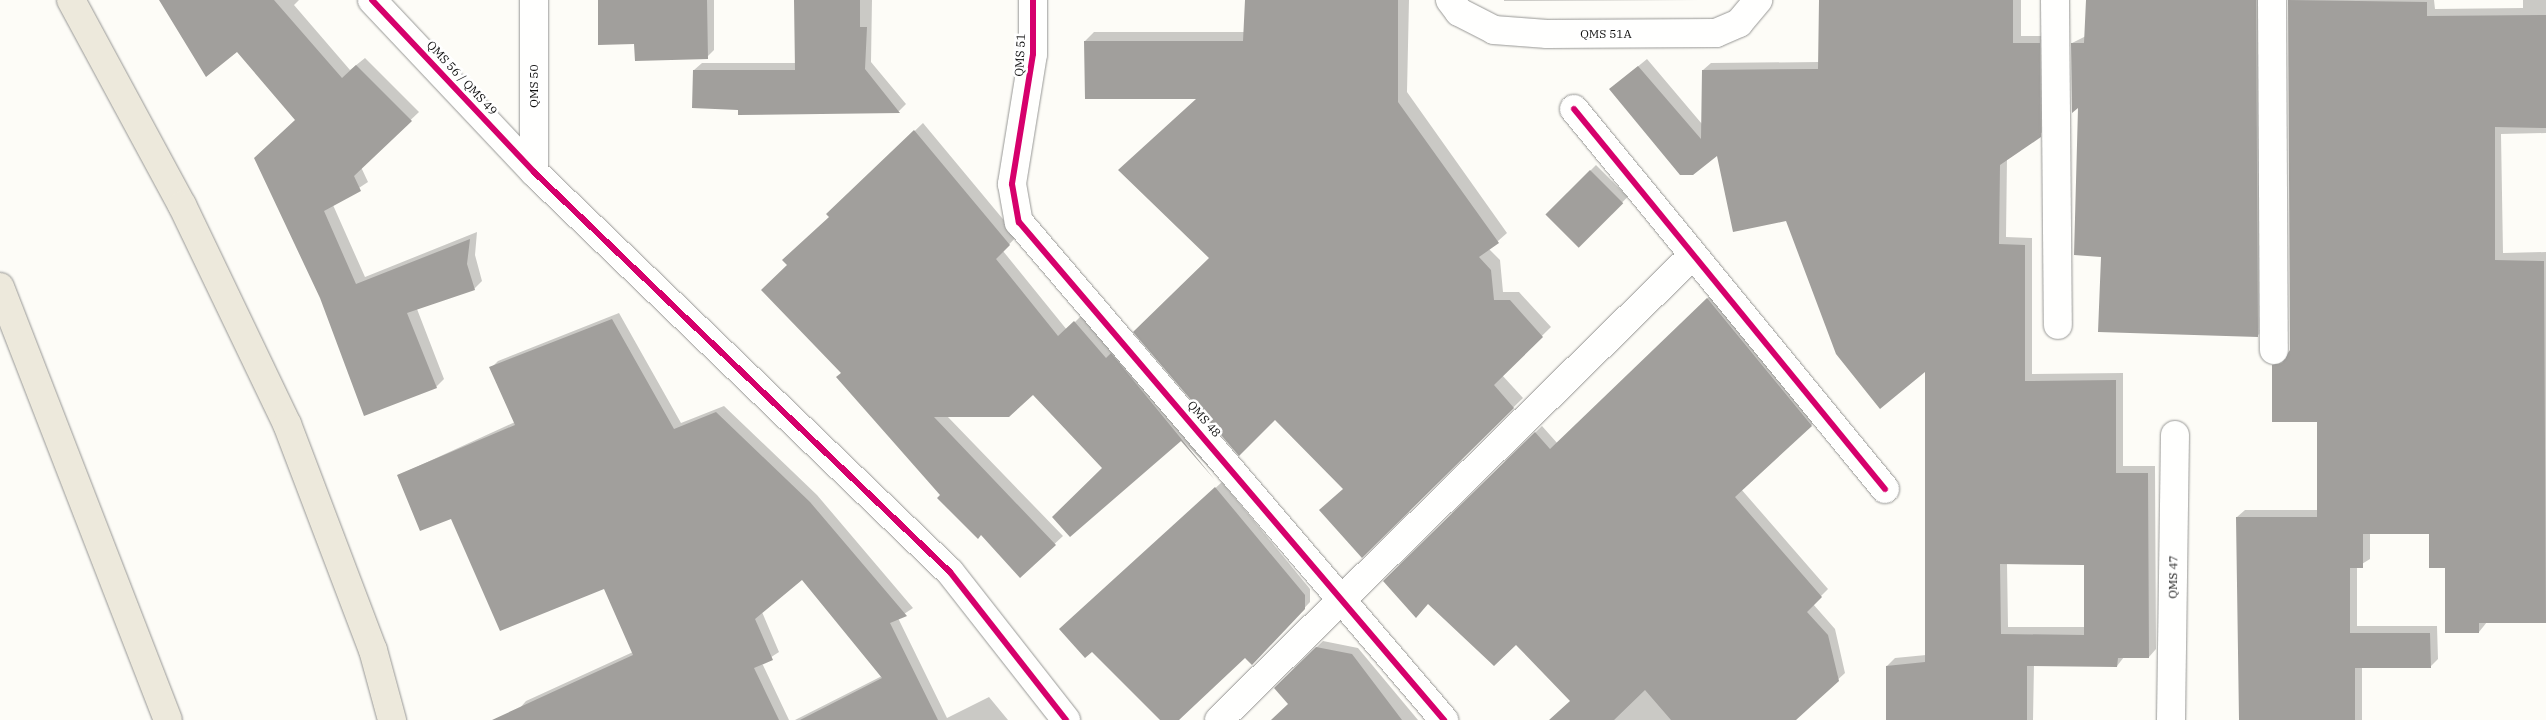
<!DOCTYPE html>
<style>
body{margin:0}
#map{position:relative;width:2546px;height:720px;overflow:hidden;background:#fdfcf7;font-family:"IBM Plex Serif",serif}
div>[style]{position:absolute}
.shadow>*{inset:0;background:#0003;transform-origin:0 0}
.building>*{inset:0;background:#a19f9c;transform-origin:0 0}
.roads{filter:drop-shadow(0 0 1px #979795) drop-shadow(0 0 1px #979795)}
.minor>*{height:28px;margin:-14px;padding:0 14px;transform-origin:14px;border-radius:14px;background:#fffffe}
.major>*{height:28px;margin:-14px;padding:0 14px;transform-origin:14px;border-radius:14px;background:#ede9dc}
.cycleway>*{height:6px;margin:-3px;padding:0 3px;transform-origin:3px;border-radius:3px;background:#d6006c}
span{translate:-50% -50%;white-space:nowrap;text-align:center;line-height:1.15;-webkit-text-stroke:5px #fff;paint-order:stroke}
.street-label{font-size:12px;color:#111}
</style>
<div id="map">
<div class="shadow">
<div style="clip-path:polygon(161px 0,299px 0,294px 5px,350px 70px,365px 58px,419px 112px,361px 167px,368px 182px,333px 205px,365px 277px,477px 232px,475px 255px,482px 281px,474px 289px,417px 309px,444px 379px,436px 387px,365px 414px,296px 120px,237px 50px)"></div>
<div style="clip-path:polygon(599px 0,714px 0,714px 50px,707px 57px,635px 42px)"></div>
<div style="clip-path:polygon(795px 0,872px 0,871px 62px,906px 104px,899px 111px,739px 113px,740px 108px,694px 70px,702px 63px,796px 63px)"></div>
<div style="clip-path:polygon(1245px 0,1409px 0,1407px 92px,1507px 233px,1489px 249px,1500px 260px,1503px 292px,1519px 292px,1551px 327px,1502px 375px,1523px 398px,1362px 556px,1344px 488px,1211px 258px,1198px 98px,1085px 41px,1094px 32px,1245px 32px)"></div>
<div style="clip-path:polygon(1504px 0,1700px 0,1504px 1px)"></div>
<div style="clip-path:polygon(evenodd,1820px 0,2021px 0,2021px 36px,2047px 36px,2048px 128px,2007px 159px,2006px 237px,2032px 238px,2032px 374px,2123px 373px,2123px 466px,2155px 466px,2156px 649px,2149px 657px,2124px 657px,2117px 666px,2034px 665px,2033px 720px,1887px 720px,1887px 666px,1895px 658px,1926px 655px,1926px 369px,1786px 220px,1718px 154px,1619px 82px,1647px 59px,1702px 124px,1703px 70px,1711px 63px,1819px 62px,1820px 0,2007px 563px,2085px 564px,2085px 627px,2008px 627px,2007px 563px)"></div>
<div style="clip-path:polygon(2087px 0,2264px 0,2266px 328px,2258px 335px,2102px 255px,2072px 43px,2086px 36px)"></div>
<div style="clip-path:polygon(2289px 0,2434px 0,2435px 9px,2523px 8px,2523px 0,2546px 0,2546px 133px,2501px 134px,2503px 253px,2546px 252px,2546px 622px,2487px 622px,2479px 632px,2431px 532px,2370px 533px,2370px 559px,2357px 567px,2357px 626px,2437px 626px,2438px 659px,2430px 667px,2362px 667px,2362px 720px,2240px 720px,2237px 517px,2245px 510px,2318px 510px,2318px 421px,2273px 366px,2291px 350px)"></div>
<div style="clip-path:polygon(923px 123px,1017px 236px,1003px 251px,1067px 330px,1083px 314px,1224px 469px,1217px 476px,1181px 439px,1104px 468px,1033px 394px,947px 416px,1063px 536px,1020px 576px,838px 377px,842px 372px,789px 264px,830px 217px,828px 214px)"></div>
<div style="left:1596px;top:165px;width:45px;height:70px;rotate:45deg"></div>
<div style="clip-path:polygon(1714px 292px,1818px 419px,1741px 489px,1828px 589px,1813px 604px,1835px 629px,1845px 673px,1794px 720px,1551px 720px,1572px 700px,1516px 643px,1385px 581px,1542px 426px,1558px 444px)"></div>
<div style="clip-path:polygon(619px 313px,681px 423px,724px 406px,817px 495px,913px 608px,898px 618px,947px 718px,989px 697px,1008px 720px,795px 720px,882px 676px,802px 578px,762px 612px,779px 652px,762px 663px,789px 720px,525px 720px,519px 709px,526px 701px,633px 652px,605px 587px,452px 517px,399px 475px,515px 422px,491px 368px,498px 361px)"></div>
<div style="clip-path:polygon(1222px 482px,1310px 589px,1310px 602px,1258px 658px,1245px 656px,1177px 720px,1161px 720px,1066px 624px)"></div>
<div style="clip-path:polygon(1323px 641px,1358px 648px,1418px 720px,1273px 720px,1290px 704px,1275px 688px)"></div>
</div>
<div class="building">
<div style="clip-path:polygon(159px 0,274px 0,342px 78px,356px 65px,412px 121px,354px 176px,361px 191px,324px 211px,356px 284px,470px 239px,467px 264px,475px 290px,407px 313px,437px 388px,364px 416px,320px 298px,254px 158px,295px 120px,237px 52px,206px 77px)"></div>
<div style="clip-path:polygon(598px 0,707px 0,708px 59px,635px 61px,634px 44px,598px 45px)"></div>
<div style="clip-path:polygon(794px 0,860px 0,860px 27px,867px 27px,865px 69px,900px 113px,738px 115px,738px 110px,692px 108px,693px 70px,795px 70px)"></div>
<div style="clip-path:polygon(1245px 0,1398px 0,1398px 102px,1499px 243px,1479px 257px,1491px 270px,1494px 300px,1510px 300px,1543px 337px,1494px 385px,1514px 408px,1362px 558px,1319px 510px,1343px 489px,1275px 420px,1239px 456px,1133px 332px,1209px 258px,1118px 170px,1196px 99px,1085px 99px,1084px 41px,1243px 41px)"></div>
<div style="clip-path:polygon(evenodd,1819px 0,2013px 0,2013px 43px,2040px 43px,2041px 137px,2000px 165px,1999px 244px,2025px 245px,2025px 381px,2116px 380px,2116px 473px,2148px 473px,2149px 658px,2118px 658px,2117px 667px,2027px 666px,2027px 720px,1886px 720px,1886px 666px,1925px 662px,1925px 372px,1880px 409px,1836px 354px,1786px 221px,1733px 232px,1717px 156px,1693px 175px,1680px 175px,1609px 89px,1638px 66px,1701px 139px,1702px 70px,1818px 69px,1819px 0,2000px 564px,2084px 565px,2084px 635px,2001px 634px,2000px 564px)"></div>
<div style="clip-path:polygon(2086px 0,2256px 0,2258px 337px,2098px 332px,2101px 257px,2074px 255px,2078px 108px,2072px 113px,2071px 43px,2084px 43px)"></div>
<div style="clip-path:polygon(2288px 0,2427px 2px,2427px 16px,2546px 15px,2546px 128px,2495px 127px,2495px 260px,2544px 261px,2546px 623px,2479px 623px,2479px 633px,2445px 633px,2445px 568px,2429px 568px,2429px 534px,2363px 534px,2363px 568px,2350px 568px,2350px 633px,2430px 633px,2431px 668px,2355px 668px,2355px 720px,2239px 720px,2236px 517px,2317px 517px,2317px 422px,2272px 422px,2272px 365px,2282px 363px,2290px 350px)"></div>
<div style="clip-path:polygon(914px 130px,1010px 245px,996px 259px,1058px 336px,1074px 321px,1106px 358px,1111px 353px,1215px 480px,1181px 441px,1070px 537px,1052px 517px,1102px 468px,1033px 395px,1009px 417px,934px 417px,1056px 545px,1020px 578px,981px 535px,978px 539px,937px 498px,940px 495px,836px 377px,841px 373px,761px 290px,787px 265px,782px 260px,829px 217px,826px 214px)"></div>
<div style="left:1590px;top:170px;width:47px;height:63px;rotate:45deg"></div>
<div style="clip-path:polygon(1707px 298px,1812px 426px,1735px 497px,1822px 597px,1807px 612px,1828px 635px,1839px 681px,1796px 720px,1671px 720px,1645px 690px,1614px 720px,1549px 720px,1570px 701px,1516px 645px,1494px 666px,1428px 604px,1416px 618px,1383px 581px,1535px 432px,1550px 449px)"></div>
<div style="clip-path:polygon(612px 319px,674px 429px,716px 412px,810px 502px,907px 616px,890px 623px,938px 720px,800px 720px,882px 678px,802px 580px,755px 619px,773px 660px,754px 668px,779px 720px,492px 720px,633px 655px,604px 589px,500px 631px,451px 519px,420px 531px,397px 475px,515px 425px,489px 367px)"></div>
<div style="clip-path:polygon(1215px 487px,1305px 595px,1305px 609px,1252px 665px,1245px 658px,1179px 720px,1160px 720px,1092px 652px,1085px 658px,1059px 629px)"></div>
<div style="clip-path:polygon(1316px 647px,1352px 654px,1402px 720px,1271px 720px,1288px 704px,1274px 688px)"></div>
</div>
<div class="roads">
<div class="minor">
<div style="left:372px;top:0;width:236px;rotate:46.7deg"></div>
<div style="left:534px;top:172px;width:577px;rotate:43.88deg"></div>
<div style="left:950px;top:572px;width:188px;rotate:51.9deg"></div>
<div style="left:534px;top:0;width:172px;rotate:90deg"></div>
<div style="left:1033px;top:0;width:54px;rotate:90deg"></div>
<div style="left:1033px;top:54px;width:132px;rotate:99.2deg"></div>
<div style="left:1012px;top:184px;width:39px;rotate:80deg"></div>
<div style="left:1019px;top:222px;width:655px;rotate:49.52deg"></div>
<div style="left:1450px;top:0;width:15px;rotate:53deg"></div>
<div style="left:1459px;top:12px;width:39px;rotate:27deg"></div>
<div style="left:1494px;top:30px;width:53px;rotate:4.3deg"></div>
<div style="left:1547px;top:34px;width:169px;rotate:-0.3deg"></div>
<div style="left:1716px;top:33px;width:25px;rotate:-23deg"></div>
<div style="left:1739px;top:23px;width:30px;rotate:-50deg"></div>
<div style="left:2055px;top:0;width:325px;rotate:89.5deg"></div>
<div style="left:2272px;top:0;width:350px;rotate:89.7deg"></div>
<div style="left:1574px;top:109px;width:491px;rotate:50.7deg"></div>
<div style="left:1219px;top:720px;width:664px;rotate:-44.45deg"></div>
<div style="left:2171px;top:720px;width:285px;rotate:-89.2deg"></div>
</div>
<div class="major">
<div style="left:71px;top:0;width:233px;rotate:61.6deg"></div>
<div style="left:182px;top:205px;width:243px;rotate:64.4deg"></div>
<div style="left:287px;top:424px;width:242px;rotate:69.2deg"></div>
<div style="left:373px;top:650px;width:73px;rotate:74.8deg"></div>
<div style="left:0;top:287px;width:464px;rotate:68.8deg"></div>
</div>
</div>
<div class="cycleway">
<div style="left:372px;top:0;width:236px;rotate:46.7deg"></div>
<div style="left:534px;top:172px;width:577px;rotate:43.88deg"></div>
<div style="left:950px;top:572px;width:188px;rotate:51.9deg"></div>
<div style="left:1033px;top:0;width:54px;rotate:90deg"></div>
<div style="left:1033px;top:54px;width:132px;rotate:99.2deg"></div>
<div style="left:1012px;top:184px;width:39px;rotate:80deg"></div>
<div style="left:1019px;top:222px;width:655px;rotate:49.52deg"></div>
<div style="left:1574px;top:109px;width:491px;rotate:50.7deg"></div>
</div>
<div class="street-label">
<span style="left:1606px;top:34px">QMS 51A</span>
<span style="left:1020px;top:55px;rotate:-87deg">QMS 51</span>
<span style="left:462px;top:78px;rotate:47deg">QMS 56 / QMS 49</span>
<span style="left:534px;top:86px;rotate:-90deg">QMS 50</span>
<span style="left:1204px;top:419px;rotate:49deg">QMS 48</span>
<span style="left:2173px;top:577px;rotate:-89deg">QMS 47</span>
</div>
</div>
